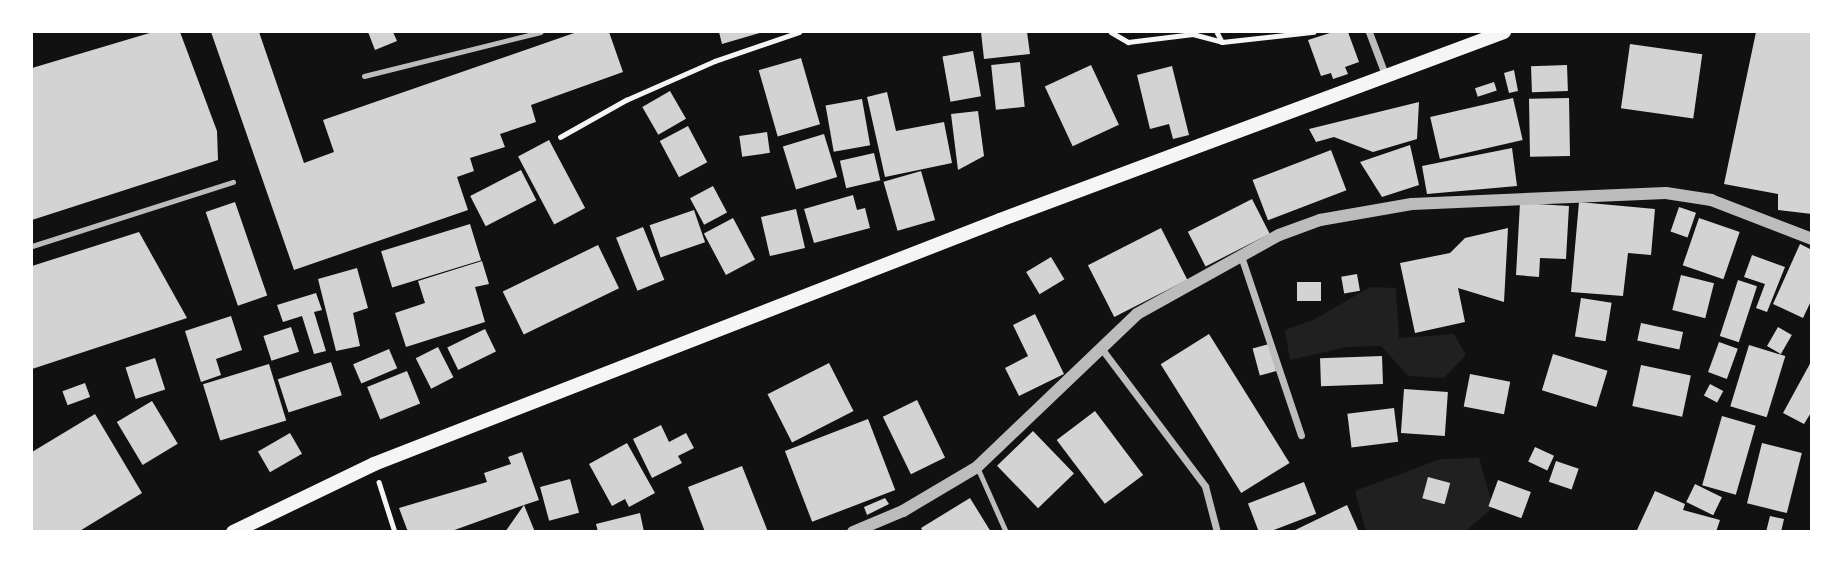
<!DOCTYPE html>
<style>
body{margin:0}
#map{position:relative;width:1843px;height:563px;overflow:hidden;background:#111;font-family:Cabin,sans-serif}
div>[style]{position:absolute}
.green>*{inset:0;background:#202020}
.building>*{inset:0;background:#d3d3d3;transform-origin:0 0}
.path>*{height:4.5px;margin:-2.25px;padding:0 2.25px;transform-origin:2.25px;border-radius:2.25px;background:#f5f5f5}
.service>*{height:5px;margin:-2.5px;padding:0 2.5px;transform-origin:2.5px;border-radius:2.5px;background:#bcbcbc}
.minor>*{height:7px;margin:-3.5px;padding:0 3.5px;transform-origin:3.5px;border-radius:3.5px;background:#bcbcbc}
.tertiary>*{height:12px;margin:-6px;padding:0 6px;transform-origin:6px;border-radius:6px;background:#bcbcbc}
.secondary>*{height:14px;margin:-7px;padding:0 7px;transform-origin:7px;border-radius:7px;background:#f5f5f5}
span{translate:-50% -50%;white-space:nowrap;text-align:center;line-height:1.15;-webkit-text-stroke:5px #fff;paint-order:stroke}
.frame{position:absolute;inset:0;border:33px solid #fff;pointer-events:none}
</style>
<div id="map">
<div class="green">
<div style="clip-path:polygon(1370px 287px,1396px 288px,1399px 338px,1454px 334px,1466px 355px,1444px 378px,1408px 376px,1381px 346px,1347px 347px,1290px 360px,1285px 330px,1315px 319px)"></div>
<div style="clip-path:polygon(1479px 458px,1493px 507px,1466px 531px,1366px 531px,1355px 491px,1440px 459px)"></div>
</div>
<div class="building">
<div style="clip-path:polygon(153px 32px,180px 32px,217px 131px,218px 160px,32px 220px,32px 68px)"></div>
<div style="clip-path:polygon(211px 32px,259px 32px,304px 163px,334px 152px,323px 120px,577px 32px,609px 32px,623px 72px,531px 105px,536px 122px,500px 134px,505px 147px,470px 158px,474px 171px,457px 177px,468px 210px,294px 270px)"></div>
<div style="clip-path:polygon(368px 32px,393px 32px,397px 41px,375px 50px)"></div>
<div style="clip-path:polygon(719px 32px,763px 32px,722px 44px)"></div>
<div style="clip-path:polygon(981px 32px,1027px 32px,1030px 54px,984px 59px)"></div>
<div style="clip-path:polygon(1333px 32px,1348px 32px,1359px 62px,1345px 67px,1348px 74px,1333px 79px,1331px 73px,1321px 76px,1308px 40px)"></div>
<div style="clip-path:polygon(1756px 32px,1812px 32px,1812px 214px,1778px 210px,1778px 194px,1724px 184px)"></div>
<div style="left:1630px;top:44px;width:73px;height:65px;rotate:8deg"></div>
<div style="left:973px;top:51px;width:46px;height:31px;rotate:80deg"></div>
<div style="left:801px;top:58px;width:69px;height:44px;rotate:74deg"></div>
<div style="left:1020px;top:62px;width:45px;height:29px;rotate:84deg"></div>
<div style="left:1091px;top:65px;width:66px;height:51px;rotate:65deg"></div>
<div style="left:1567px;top:65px;width:26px;height:36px;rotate:88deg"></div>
<div style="clip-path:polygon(1172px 66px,1189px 135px,1173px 139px,1169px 124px,1150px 129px,1137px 75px)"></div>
<div style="clip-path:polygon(1514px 70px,1518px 91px,1509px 93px,1504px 73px)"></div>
<div style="left:1494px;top:82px;width:9px;height:20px;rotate:72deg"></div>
<div style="left:670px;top:91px;width:32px;height:32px;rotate:60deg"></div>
<div style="clip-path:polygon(887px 92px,896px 131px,944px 122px,952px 163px,885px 177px,867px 97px)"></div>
<div style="left:1513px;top:98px;width:43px;height:85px;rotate:77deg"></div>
<div style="left:1569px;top:98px;width:58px;height:40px;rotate:89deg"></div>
<div style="left:862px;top:99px;width:47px;height:37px;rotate:80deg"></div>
<div style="clip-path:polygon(1419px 102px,1417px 139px,1373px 152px,1334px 137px,1316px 142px,1309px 129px)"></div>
<div style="clip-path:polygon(978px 111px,984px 156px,958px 170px,951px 114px)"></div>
<div style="left:688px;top:126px;width:41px;height:32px;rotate:62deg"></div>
<div style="left:767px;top:132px;width:21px;height:28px;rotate:82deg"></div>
<div style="left:824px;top:134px;width:45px;height:43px;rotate:73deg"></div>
<div style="left:549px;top:140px;width:77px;height:35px;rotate:62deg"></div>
<div style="clip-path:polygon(1410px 145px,1419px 185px,1382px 197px,1360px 162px)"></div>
<div style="clip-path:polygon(1512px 148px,1517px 186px,1427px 194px,1422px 166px)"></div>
<div style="left:1331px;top:150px;width:43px;height:84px;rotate:69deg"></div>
<div style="left:874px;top:153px;width:28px;height:35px;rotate:77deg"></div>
<div style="left:521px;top:170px;width:34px;height:57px;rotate:63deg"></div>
<div style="left:921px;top:171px;width:51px;height:39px;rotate:74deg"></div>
<div style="left:713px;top:186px;width:30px;height:26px;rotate:62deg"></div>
<div style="clip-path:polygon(853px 195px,857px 210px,865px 208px,870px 228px,814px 243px,804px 209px)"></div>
<div style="left:1252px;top:199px;width:39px;height:72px;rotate:63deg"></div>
<div style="left:235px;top:202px;width:99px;height:31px;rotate:71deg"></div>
<div style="clip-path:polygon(1579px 202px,1655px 209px,1651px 255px,1628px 253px,1623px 296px,1571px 292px)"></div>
<div style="clip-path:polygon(1520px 203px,1569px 206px,1566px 259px,1540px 258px,1539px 277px,1516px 275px)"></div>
<div style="left:1679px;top:207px;width:18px;height:26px;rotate:19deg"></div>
<div style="left:796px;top:209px;width:40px;height:36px;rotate:77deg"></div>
<div style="left:694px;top:210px;width:34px;height:47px;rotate:71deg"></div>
<div style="left:733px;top:218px;width:47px;height:33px;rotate:62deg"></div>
<div style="left:1699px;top:218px;width:43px;height:50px;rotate:19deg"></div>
<div style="left:470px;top:224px;width:38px;height:93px;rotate:73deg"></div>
<div style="left:643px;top:227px;width:57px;height:29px;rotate:68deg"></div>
<div style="left:1161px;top:228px;width:58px;height:82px;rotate:63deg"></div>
<div style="clip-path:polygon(1508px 228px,1504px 302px,1458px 288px,1465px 322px,1415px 333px,1400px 263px,1450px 253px,1465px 238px)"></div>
<div style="clip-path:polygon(139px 232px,187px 318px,32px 369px,32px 266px)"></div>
<div style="clip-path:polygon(1800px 244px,1812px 250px,1812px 299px,1803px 318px,1773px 304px)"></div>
<div style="left:598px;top:245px;width:48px;height:106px;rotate:64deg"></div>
<div style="clip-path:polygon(1752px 255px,1785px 267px,1767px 312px,1756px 308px,1765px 284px,1744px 277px)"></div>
<div style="left:1051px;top:257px;width:26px;height:29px;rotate:59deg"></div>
<div style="clip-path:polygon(482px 261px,489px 284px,475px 287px,485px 322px,406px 347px,395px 313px,425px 303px,418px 281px)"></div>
<div style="clip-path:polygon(357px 268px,368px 308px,353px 313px,360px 346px,336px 351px,318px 279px)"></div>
<div style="left:1357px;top:274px;width:17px;height:16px;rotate:80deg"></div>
<div style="left:1681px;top:275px;width:34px;height:36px;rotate:14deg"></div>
<div style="left:1738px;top:280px;width:20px;height:59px;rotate:18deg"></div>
<div style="left:1297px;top:282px;width:24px;height:19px"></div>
<div style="clip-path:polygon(316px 293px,322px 310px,314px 312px,326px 351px,314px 354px,302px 316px,283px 322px,277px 305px)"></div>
<div style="left:1581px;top:298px;width:31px;height:39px;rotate:9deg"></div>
<div style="clip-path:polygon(1035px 314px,1064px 374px,1019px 396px,1005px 368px,1028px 356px,1013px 325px)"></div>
<div style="clip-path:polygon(231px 316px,242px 350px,216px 359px,221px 375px,201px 382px,185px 331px)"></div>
<div style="left:1641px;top:323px;width:43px;height:18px;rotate:12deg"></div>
<div style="left:291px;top:327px;width:26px;height:29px;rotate:72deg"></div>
<div style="left:1778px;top:327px;width:16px;height:22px;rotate:30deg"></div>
<div style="left:485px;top:329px;width:25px;height:42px;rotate:64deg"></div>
<div style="left:1209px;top:334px;width:152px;height:57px;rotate:58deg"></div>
<div style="left:1719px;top:342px;width:20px;height:32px;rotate:20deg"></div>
<div style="left:1269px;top:344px;width:28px;height:17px;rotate:75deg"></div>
<div style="left:1749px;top:345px;width:38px;height:64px;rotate:17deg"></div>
<div style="left:438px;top:347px;width:34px;height:25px;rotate:63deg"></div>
<div style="left:389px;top:349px;width:21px;height:39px;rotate:67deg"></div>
<div style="left:1553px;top:354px;width:57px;height:38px;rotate:17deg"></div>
<div style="left:1382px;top:356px;width:28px;height:62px;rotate:88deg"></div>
<div style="left:155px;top:358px;width:33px;height:31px;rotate:72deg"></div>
<div style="clip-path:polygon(1812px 360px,1812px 411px,1804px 424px,1783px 413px)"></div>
<div style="left:331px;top:362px;width:35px;height:56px;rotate:72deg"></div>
<div style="left:829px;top:363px;width:54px;height:69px;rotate:63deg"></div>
<div style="left:269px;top:364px;width:59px;height:69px;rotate:73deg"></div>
<div style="left:1641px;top:365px;width:51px;height:42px;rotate:12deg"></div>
<div style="left:407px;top:371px;width:35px;height:43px;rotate:68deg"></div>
<div style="left:1470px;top:374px;width:41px;height:33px;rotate:11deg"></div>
<div style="left:85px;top:383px;width:15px;height:24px;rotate:70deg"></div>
<div style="left:1710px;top:384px;width:15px;height:13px;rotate:28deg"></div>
<div style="left:1404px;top:389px;width:44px;height:44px;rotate:4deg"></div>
<div style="left:917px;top:400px;width:64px;height:38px;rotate:64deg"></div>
<div style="left:152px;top:401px;width:50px;height:41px;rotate:59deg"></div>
<div style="left:1394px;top:408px;width:34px;height:47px;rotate:83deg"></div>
<div style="left:1095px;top:411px;width:80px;height:48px;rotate:53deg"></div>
<div style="clip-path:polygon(95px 414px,142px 493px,78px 532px,32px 532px,32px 452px)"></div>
<div style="left:1722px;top:416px;width:35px;height:72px;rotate:16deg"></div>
<div style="left:868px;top:419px;width:76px;height:89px;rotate:69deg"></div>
<div style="clip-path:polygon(661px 425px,669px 442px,686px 433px,694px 448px,678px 456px,682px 463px,652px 478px,633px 439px)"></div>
<div style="left:1033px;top:431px;width:59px;height:50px;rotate:46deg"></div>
<div style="left:290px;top:433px;width:24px;height:37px;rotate:60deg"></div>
<div style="clip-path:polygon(627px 443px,655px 493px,629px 507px,625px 499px,612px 506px,589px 464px)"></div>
<div style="left:1762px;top:443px;width:41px;height:62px;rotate:14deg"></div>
<div style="left:1535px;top:447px;width:21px;height:16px;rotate:25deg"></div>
<div style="clip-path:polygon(522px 452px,539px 500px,524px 505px,535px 532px,505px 532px,524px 505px,449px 532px,408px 532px,399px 508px,487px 482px,484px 473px,511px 464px,508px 457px)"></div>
<div style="left:1556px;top:461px;width:24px;height:22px;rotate:19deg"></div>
<div style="clip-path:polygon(742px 466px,768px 532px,705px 532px,688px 487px)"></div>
<div style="left:1428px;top:477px;width:23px;height:22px;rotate:15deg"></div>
<div style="left:570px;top:479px;width:35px;height:31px;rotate:75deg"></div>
<div style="left:1498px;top:480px;width:35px;height:28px;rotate:20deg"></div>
<div style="left:1304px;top:482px;width:34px;height:60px;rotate:69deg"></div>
<div style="left:1695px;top:484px;width:30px;height:20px;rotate:26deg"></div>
<div style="clip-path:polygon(1655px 491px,1685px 504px,1683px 510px,1720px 520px,1716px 532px,1637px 530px)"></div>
<div style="clip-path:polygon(885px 498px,889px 504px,867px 515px,864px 507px)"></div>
<div style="clip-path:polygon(970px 498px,991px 532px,923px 532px,921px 528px)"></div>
<div style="clip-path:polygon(1347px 505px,1359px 532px,1291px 532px)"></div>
<div style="clip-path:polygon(640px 513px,644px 532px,598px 532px,596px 524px)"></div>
<div style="clip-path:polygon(1770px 516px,1784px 519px,1781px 532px,1766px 532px)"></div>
</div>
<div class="path">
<div style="left:1111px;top:32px;width:20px;rotate:30deg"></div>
<div style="left:1128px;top:42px;width:65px;rotate:-7deg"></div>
<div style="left:1193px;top:34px;width:30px;rotate:15deg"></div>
<div style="left:1222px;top:42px;width:92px;rotate:-6.3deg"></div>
<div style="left:1217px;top:32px;width:11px;rotate:63deg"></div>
<div style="left:560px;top:137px;width:76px;rotate:-29.3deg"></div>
<div style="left:626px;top:100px;width:97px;rotate:-23.7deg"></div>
<div style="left:715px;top:61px;width:89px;rotate:-19deg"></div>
<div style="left:379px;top:482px;width:52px;rotate:72.3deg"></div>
</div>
<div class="service">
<div style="left:364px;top:76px;width:182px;rotate:-14deg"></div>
<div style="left:32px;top:246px;width:211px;rotate:-17.7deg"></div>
<div style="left:977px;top:467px;width:71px;rotate:66deg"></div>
</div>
<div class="minor">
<div style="left:1369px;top:32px;width:48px;rotate:69.3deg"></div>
<div style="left:1241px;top:256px;width:189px;rotate:71.5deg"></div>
<div style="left:1101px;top:348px;width:173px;rotate:53deg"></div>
<div style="left:1205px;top:486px;width:48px;rotate:75.4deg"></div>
</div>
<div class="tertiary">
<div style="left:853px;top:532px;width:54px;rotate:-22.8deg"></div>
<div style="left:903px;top:511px;width:86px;rotate:-30.7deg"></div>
<div style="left:977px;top:467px;width:221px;rotate:-43.7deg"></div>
<div style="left:1137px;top:314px;width:162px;rotate:-29.1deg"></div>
<div style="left:1279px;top:235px;width:44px;rotate:-20.1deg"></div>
<div style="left:1320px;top:220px;width:93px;rotate:-9.9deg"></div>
<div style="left:1412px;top:204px;width:254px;rotate:-2.5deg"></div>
<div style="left:1666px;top:193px;width:46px;rotate:8.8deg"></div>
<div style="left:1711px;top:200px;width:108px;rotate:21.1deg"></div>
</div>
<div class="secondary">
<div style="left:233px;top:532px;width:157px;rotate:-25.7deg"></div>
<div style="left:374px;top:464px;width:672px;rotate:-21.29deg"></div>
<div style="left:1000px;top:220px;width:538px;rotate:-20.46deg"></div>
</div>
<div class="frame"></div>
</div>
